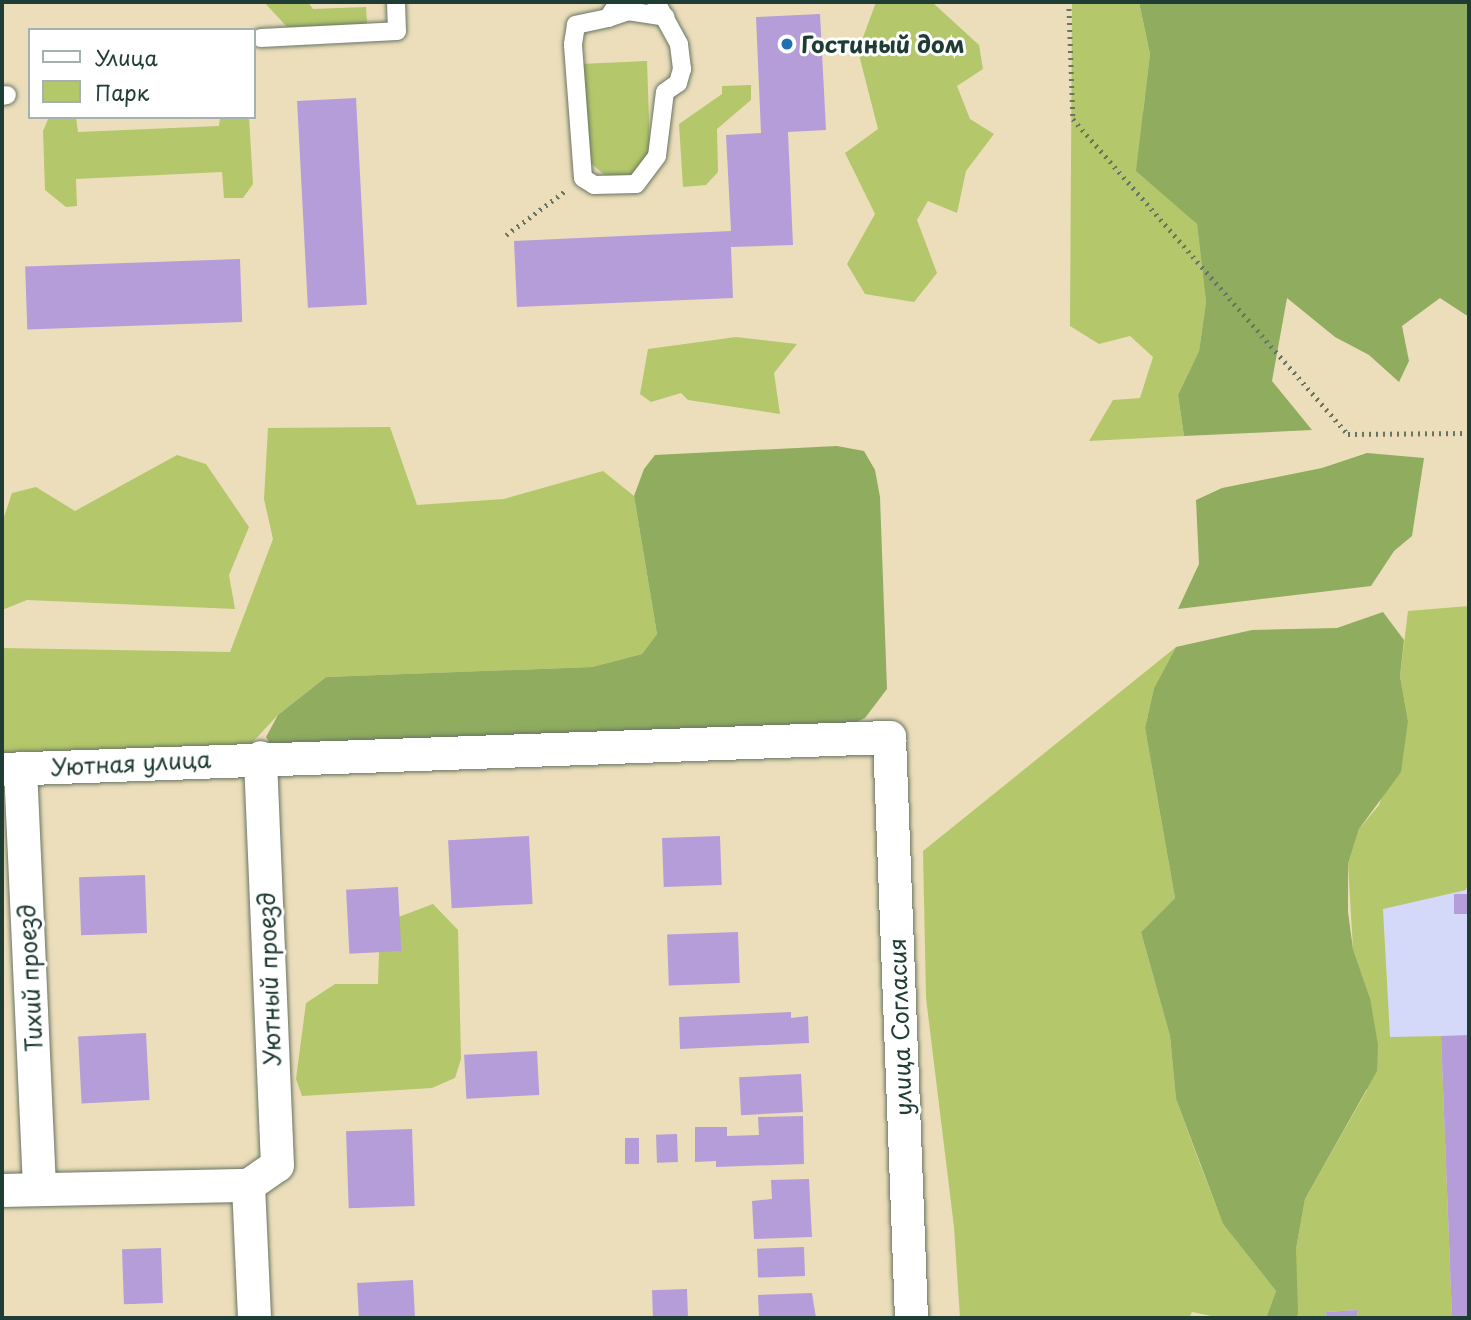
<!DOCTYPE html>
<meta charset="utf-8">
<style>
body{margin:0}
#map{position:relative;width:1471px;height:1320px;overflow:hidden;background:#ecdebb;font-family:"Playpen Sans",sans-serif}
div>[style]{position:absolute}
.built>*{inset:0;background:#d4d8f9}
.green>*{inset:0;background:#b4c76b}
.forest>*{inset:0;background:#8fac5f}
.building>*{inset:0;background:#b59dd9;transform-origin:0 0}
.path>*{height:4.5px;margin-top:-2.25px;transform-origin:0;background:repeating-linear-gradient(90deg,#677563 0 2px,transparent 0 7px)}
.roads{filter:drop-shadow(0 0 2px #677563) drop-shadow(0 0 2px #677563)}
.service>*{height:18px;margin:-9px;padding:0 9px;transform-origin:9px;border-radius:9px;background:#fff}
.minor>*{height:33px;margin:-16.5px;padding:0 16.5px;transform-origin:16.5px;border-radius:16.5px;background:#fff}
.dots>*{width:19px;height:19px;translate:-50% -50%;box-sizing:border-box;border:4px solid #fff;border-radius:50%}
span{translate:-50% -50%;white-space:nowrap;text-align:center;line-height:1.15;-webkit-text-stroke:6px #fff;paint-order:stroke}
.poi-label{font-size:23px;color:#1f3d34;font-weight:700}
.left{translate:0 -50%;text-align:left}
.street-label{font-size:23px;color:#1f3d34}
.frame{position:absolute;inset:0;border:4px solid #1f3d34;pointer-events:none}
.legend{position:absolute;left:28px;top:28px;width:228px;height:91px;box-sizing:border-box;background:#fff;border:2px solid #a5b1ae;margin:0;padding:9px 12px;list-style:none;font-size:21px;color:#1f3d34}
.legend li{display:flex;align-items:center;gap:14px;height:35px}
.legend b{width:35px;border:2px solid #a5b1ae}
</style>
<div id="map">
<div class="built">
<div style="clip-path:polygon(1469px 879px,1469px 1035px,1390px 1038px,1383px 908px,1466px 890px)"></div>
</div>
<div class="green">
<div style="clip-path:polygon(264px 2px,308px 2px,313px 9px,366px 7px,367px 24px,287px 27px)"></div>
<div style="clip-path:polygon(876px 2px,932px 2px,979px 45px,983px 69px,957px 86px,970px 119px,994px 134px,966px 171px,957px 213px,928px 201px,917px 220px,937px 273px,914px 302px,865px 294px,847px 264px,875px 214px,845px 153px,878px 129px,858px 51px)"></div>
<div style="clip-path:polygon(1072px 2px,1139px 2px,1150px 54px,1143px 112px,1180px 207px,1197px 224px,1206px 302px,1199px 351px,1178px 395px,1184px 436px,1089px 441px,1113px 400px,1140px 398px,1153px 357px,1130px 336px,1099px 344px,1070px 326px)"></div>
<div style="clip-path:polygon(647px 61px,650px 150px,646px 164px,628px 178px,606px 176px,588px 161px,580px 64px)"></div>
<div style="clip-path:polygon(751px 85px,751px 100px,717px 129px,718px 172px,706px 185px,683px 187px,679px 124px,722px 94px,722px 86px)"></div>
<div style="clip-path:polygon(49px 117px,76px 117px,78px 132px,219px 126px,220px 117px,249px 117px,253px 184px,243px 198px,224px 198px,222px 172px,76px 179px,77px 206px,66px 207px,45px 190px,43px 131px)"></div>
<div style="clip-path:polygon(736px 337px,797px 344px,774px 373px,780px 414px,688px 400px,681px 393px,651px 402px,640px 394px,648px 349px)"></div>
<div style="clip-path:polygon(390px 427px,417px 505px,504px 499px,603px 471px,634px 496px,657px 634px,642px 654px,592px 667px,326px 677px,278px 715px,246px 749px,2px 758px,2px 648px,230px 652px,273px 539px,264px 499px,268px 428px)"></div>
<div style="clip-path:polygon(177px 455px,206px 464px,249px 527px,229px 575px,235px 609px,27px 600px,2px 610px,2px 523px,12px 493px,36px 487px,75px 511px)"></div>
<div style="clip-path:polygon(1469px 606px,1469px 879px,1466px 890px,1383px 909px,1390px 1037px,1441px 1036px,1452px 1318px,1358px 1318px,1357px 1310px,1326px 1312px,1327px 1318px,1296px 1318px,1296px 1249px,1305px 1199px,1367px 1090px,1370px 998px,1353px 949px,1348px 864px,1359px 829px,1379px 805px,1408px 721px,1400px 676px,1408px 611px)"></div>
<div style="clip-path:polygon(1176px 647px,1154px 688px,1145px 728px,1175px 898px,1141px 932px,1170px 1036px,1176px 1099px,1198px 1159px,1223px 1224px,1276px 1291px,1266px 1318px,1221px 1318px,1192px 1312px,1189px 1318px,960px 1318px,954px 1227px,926px 998px,923px 851px)"></div>
<div style="clip-path:polygon(433px 904px,458px 930px,461px 1059px,455px 1078px,432px 1088px,302px 1096px,296px 1079px,306px 1003px,335px 984px,378px 984px,380px 924px)"></div>
</div>
<div class="forest">
<div style="clip-path:polygon(1139px 2px,1469px 2px,1469px 317px,1440px 298px,1402px 326px,1409px 361px,1399px 382px,1369px 355px,1335px 337px,1287px 298px,1272px 381px,1312px 430px,1184px 436px,1178px 395px,1199px 351px,1206px 302px,1197px 224px,1136px 171px,1150px 54px)"></div>
<div style="clip-path:polygon(837px 446px,864px 451px,875px 470px,880px 497px,887px 689px,865px 718px,839px 730px,285px 769px,266px 737px,278px 715px,326px 677px,592px 667px,642px 654px,657px 634px,634px 496px,644px 469px,655px 455px)"></div>
<div style="clip-path:polygon(1367px 453px,1424px 458px,1412px 536px,1394px 551px,1371px 586px,1178px 609px,1199px 564px,1196px 500px,1222px 488px,1322px 468px)"></div>
<div style="clip-path:polygon(1383px 612px,1404px 640px,1400px 676px,1408px 721px,1401px 772px,1359px 829px,1348px 864px,1348px 912px,1353px 949px,1370px 998px,1378px 1045px,1377px 1071px,1305px 1199px,1296px 1249px,1298px 1313px,1296px 1318px,1266px 1318px,1276px 1291px,1223px 1224px,1176px 1099px,1170px 1036px,1141px 932px,1175px 898px,1145px 728px,1154px 688px,1176px 647px,1252px 630px,1337px 628px)"></div>
</div>
<div class="building">
<div style="clip-path:polygon(820px 14px,826px 130px,788px 132px,793px 245px,731px 247px,733px 298px,517px 307px,514px 241px,731px 231px,726px 135px,761px 133px,756px 17px)"></div>
<div style="left:356px;top:98px;width:207px;height:59px;rotate:87deg"></div>
<div style="left:240px;top:259px;width:63px;height:215px;rotate:88deg"></div>
<div style="left:529px;top:836px;width:68px;height:81px;rotate:87deg"></div>
<div style="left:720px;top:836px;width:49px;height:58px;rotate:88deg"></div>
<div style="left:145px;top:875px;width:58px;height:66px;rotate:88deg"></div>
<div style="left:398px;top:887px;width:64px;height:52px;rotate:87deg"></div>
<div style="left:1469px;top:894px;width:20px;height:15px;rotate:90deg"></div>
<div style="left:738px;top:932px;width:51px;height:71px;rotate:88deg"></div>
<div style="clip-path:polygon(791px 1012px,791px 1018px,808px 1016px,809px 1043px,680px 1049px,679px 1017px)"></div>
<div style="left:146px;top:1033px;width:67px;height:68px;rotate:87deg"></div>
<div style="clip-path:polygon(1469px 1035px,1469px 1318px,1452px 1318px,1441px 1036px)"></div>
<div style="left:537px;top:1051px;width:44px;height:73px;rotate:87deg"></div>
<div style="left:801px;top:1074px;width:38px;height:62px;rotate:87deg"></div>
<div style="clip-path:polygon(803px 1116px,804px 1164px,716px 1167px,716px 1161px,695px 1162px,695px 1127px,727px 1127px,727px 1136px,759px 1135px,758px 1117px)"></div>
<div style="left:412px;top:1129px;width:77px;height:66px;rotate:88deg"></div>
<div style="left:677px;top:1134px;width:28px;height:21px;rotate:88deg"></div>
<div style="left:625px;top:1138px;width:14px;height:26px"></div>
<div style="clip-path:polygon(809px 1179px,812px 1237px,754px 1239px,752px 1201px,772px 1199px,771px 1180px)"></div>
<div style="left:804px;top:1247px;width:29px;height:47px;rotate:88deg"></div>
<div style="left:161px;top:1248px;width:55px;height:39px;rotate:88deg"></div>
<div style="left:413px;top:1280px;width:38px;height:56px;rotate:87deg"></div>
<div style="left:687px;top:1289px;width:29px;height:35px;rotate:88deg"></div>
<div style="clip-path:polygon(812px 1293px,816px 1318px,759px 1318px,758px 1295px)"></div>
<div style="clip-path:polygon(1357px 1310px,1358px 1318px,1327px 1318px,1326px 1312px)"></div>
</div>
<div class="path">
<div style="left:1069px;top:2px;width:117px;rotate:88deg"></div>
<div style="left:1073px;top:119px;width:418px;rotate:48.9deg"></div>
<div style="left:1348px;top:434px;width:121px;rotate:-0.5deg"></div>
<div style="left:506px;top:235px;width:74px;rotate:-36.7deg"></div>
</div>
<div class="roads">
<div class="service">
<div style="left:619px;top:2px;width:19px;rotate:125deg"></div>
<div style="left:608px;top:18px;width:33px;rotate:168deg"></div>
<div style="left:576px;top:25px;width:20px;rotate:99deg"></div>
<div style="left:573px;top:45px;width:133px;rotate:85.7deg"></div>
<div style="left:583px;top:178px;width:13px;rotate:32deg"></div>
<div style="left:594px;top:185px;width:42px;rotate:-1.4deg"></div>
<div style="left:636px;top:184px;width:35px;rotate:-53deg"></div>
<div style="left:657px;top:156px;width:64px;rotate:-82.9deg"></div>
<div style="left:665px;top:92px;width:16px;rotate:-35deg"></div>
<div style="left:678px;top:83px;width:15px;rotate:-74deg"></div>
<div style="left:682px;top:69px;width:25px;rotate:-97deg"></div>
<div style="left:679px;top:44px;width:48px;rotate:-118.7deg"></div>
<div style="left:608px;top:18px;width:21px;rotate:-19deg"></div>
<div style="left:628px;top:11px;width:38px;rotate:9deg"></div>
<div style="left:261px;top:38px;width:136px;rotate:-2.9deg"></div>
<div style="left:397px;top:31px;width:29px;rotate:-92deg"></div>
<div style="left:2px;top:96px;width:5px;rotate:-11deg"></div>
</div>
<div class="minor">
<div style="left:20px;top:768px;width:420px;rotate:87.4deg"></div>
<div style="left:2px;top:769px;width:888px;rotate:-2.07deg"></div>
<div style="left:889px;top:737px;width:581px;rotate:87.83deg"></div>
<div style="left:248px;top:1185px;width:35px;rotate:-35deg"></div>
<div style="left:277px;top:1165px;width:408px;rotate:-92.4deg"></div>
<div style="left:248px;top:1185px;width:133px;rotate:87.4deg"></div>
<div style="left:2px;top:1190px;width:246px;rotate:-1.2deg"></div>
</div>
</div>
<div class="dots">
<div style="left:787px;top:44px;background:#1f6fb2"></div>
</div>
<div class="poi-label">
<span class="left" style="left:801px;top:44px">Гостиный дом</span>
</div>
<div class="street-label">
<span style="left:131px;top:763px;rotate:-3deg">Уютная улица</span>
<span style="left:30px;top:978px;rotate:-93deg">Тихий проезд</span>
<span style="left:269px;top:979px;rotate:-92deg">Уютный проезд</span>
<span style="left:900px;top:1027px;rotate:-92deg">улица Согласия</span>
</div>
<div class="frame"></div>
<ul class="legend">
<li><b style="height:9px;background:#fff"></b>Улица</li>
<li><b style="height:19px;background:#b4c76b"></b>Парк</li>
</ul>
</div>
